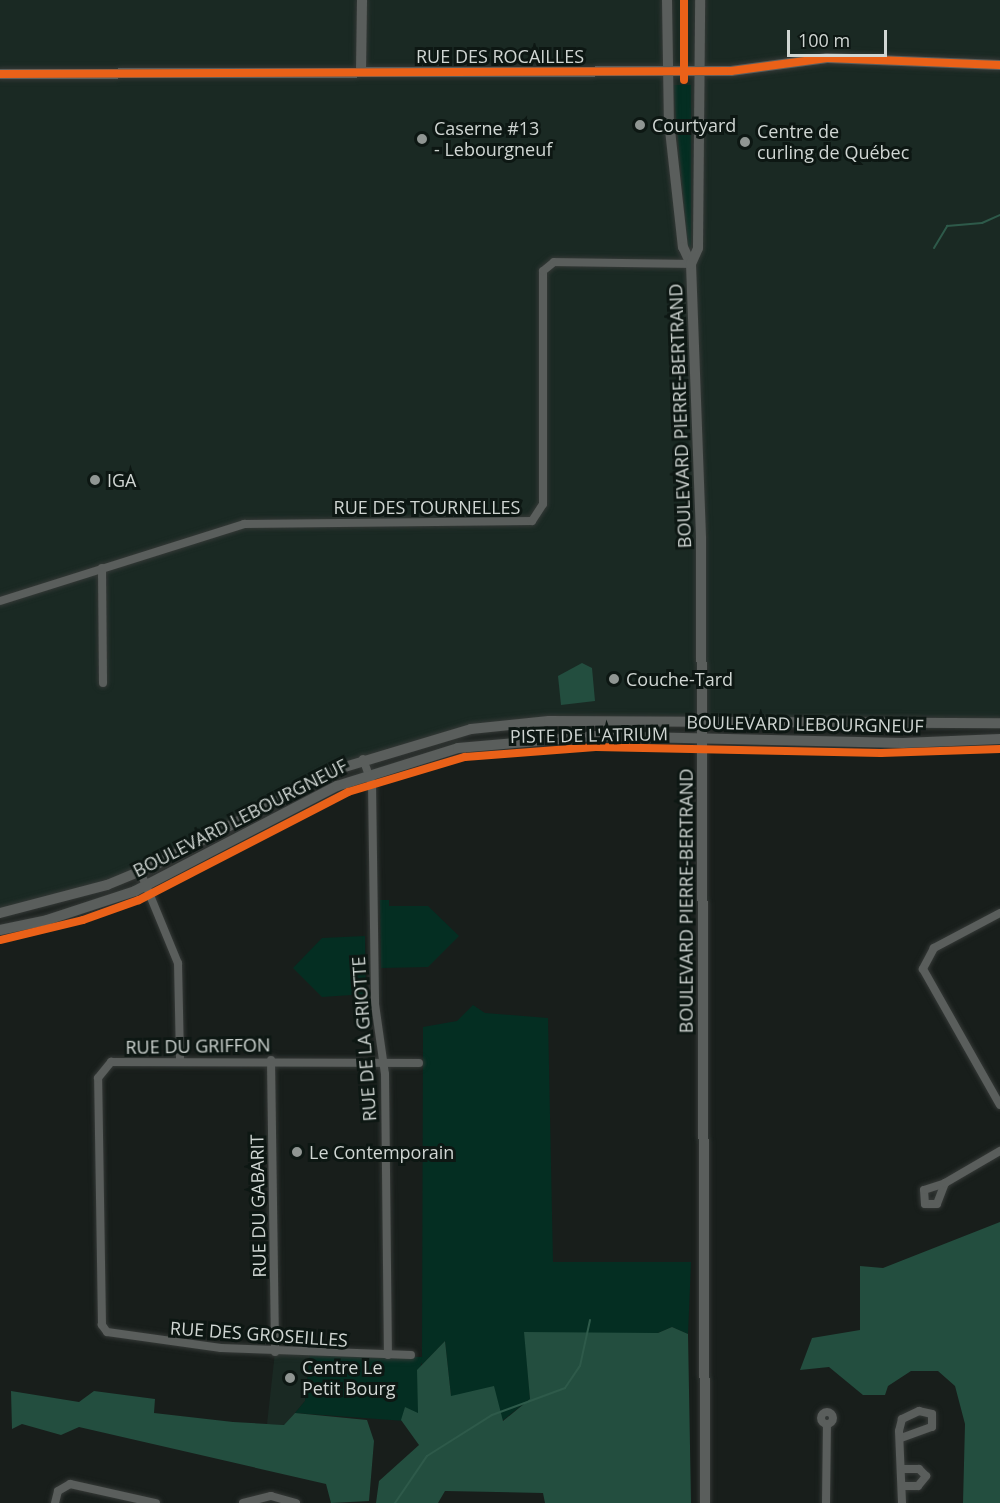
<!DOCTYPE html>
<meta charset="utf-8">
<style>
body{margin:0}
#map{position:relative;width:1000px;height:1503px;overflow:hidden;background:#181e1b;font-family:"Open Sans",sans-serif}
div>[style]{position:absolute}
.built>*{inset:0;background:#1a2923}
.green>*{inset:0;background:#042e22}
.forest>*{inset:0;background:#234e3f}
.stream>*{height:2px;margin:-1px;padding:0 1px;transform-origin:1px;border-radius:1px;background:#2e5a4a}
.roads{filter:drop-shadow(0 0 2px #353937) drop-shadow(0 0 2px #353937)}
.street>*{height:8px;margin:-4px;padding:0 4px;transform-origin:4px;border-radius:4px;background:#5a5e5c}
.street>.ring{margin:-4px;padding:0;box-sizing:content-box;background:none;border:8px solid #5a5e5c;border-radius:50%}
.secondary>*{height:10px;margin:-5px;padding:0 5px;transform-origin:5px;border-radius:5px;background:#5a5e5c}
.cycleway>*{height:8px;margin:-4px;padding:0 4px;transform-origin:4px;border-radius:4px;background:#ea6118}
.dots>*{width:16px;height:16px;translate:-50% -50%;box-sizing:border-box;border:3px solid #0d1713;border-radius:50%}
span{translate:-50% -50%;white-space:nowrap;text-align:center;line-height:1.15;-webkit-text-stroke:6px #0d1713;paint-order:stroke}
.street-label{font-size:18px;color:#d0d6d3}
.poi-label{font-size:18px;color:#d0d6d3}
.left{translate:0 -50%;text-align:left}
.scale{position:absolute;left:787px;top:30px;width:100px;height:27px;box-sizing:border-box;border:3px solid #d0d6d3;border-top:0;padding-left:8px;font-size:18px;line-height:21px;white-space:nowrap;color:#d0d6d3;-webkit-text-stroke:4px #0d1713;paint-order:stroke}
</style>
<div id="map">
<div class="built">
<div style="clip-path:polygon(0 0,1000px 0,1000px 722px,500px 725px,376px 754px,153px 866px,0 913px)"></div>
<div style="clip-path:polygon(275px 1352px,310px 1354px,305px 1401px,285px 1425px,267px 1424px)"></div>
</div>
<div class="green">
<div style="clip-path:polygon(673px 85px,691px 85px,691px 248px,688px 246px)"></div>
<div style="clip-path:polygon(380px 900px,389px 900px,389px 906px,428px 906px,459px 936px,428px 967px,381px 968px)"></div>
<div style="clip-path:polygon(365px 936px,366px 994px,322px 997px,293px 968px,322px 938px)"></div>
<div style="clip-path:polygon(473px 1005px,485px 1013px,548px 1018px,553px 1262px,691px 1262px,688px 1334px,672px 1327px,658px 1333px,525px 1333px,530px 1399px,502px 1421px,451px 1396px,445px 1341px,422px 1365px,421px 1362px,419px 1422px,295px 1413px,305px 1401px,310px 1354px,422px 1357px,423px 1027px,457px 1021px)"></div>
</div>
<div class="forest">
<div style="clip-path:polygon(582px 663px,592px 668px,595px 701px,561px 705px,558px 676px)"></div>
<div style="clip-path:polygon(1000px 1222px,1000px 1503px,963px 1503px,965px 1424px,955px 1386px,938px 1371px,911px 1371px,888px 1386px,885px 1395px,863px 1395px,829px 1367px,800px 1370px,812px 1338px,860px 1330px,860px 1266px,883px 1268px)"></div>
<div style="clip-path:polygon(672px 1327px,688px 1334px,691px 1503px,545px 1503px,543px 1493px,445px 1491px,438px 1503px,376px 1503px,379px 1481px,419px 1445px,401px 1420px,405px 1407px,418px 1413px,417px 1370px,445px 1341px,451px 1396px,494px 1386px,503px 1421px,530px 1399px,524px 1332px,658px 1333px)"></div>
<div style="clip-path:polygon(11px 1391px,79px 1402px,94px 1391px,155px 1399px,154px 1413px,233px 1422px,284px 1425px,295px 1413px,367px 1420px,374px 1441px,369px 1501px,331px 1503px,326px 1484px,79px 1427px,61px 1435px,22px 1424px,12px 1429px)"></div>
</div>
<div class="stream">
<div style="left:934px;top:248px;width:26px;rotate:-59deg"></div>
<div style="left:947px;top:226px;width:35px;rotate:-5deg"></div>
<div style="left:982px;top:223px;width:20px;rotate:-24deg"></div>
<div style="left:395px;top:1503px;width:57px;rotate:-55.8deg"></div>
<div style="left:427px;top:1456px;width:77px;rotate:-32.2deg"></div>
<div style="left:492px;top:1415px;width:78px;rotate:-20.3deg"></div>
<div style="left:565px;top:1388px;width:27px;rotate:-56deg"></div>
<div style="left:580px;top:1366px;width:47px;rotate:-77.7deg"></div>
</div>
<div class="roads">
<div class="street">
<div style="left:102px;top:568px;width:115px;rotate:89.5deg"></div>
<div style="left:0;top:601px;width:256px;rotate:-17.5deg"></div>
<div style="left:244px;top:524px;width:288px;rotate:-0.6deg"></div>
<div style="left:532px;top:521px;width:20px;rotate:-57deg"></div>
<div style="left:543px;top:504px;width:233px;rotate:-90deg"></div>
<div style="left:543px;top:271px;width:14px;rotate:-39deg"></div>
<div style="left:554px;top:262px;width:137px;rotate:0.8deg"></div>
<div style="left:363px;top:759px;width:27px;rotate:70deg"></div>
<div style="left:372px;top:784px;width:220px;rotate:89.2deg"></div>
<div style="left:375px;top:1004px;width:71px;rotate:81.9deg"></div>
<div style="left:385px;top:1074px;width:281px;rotate:89.4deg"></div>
<div style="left:140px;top:871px;width:100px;rotate:67.6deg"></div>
<div style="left:178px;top:963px;width:97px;rotate:88.8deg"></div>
<div style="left:1000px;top:913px;width:75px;rotate:152.1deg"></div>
<div style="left:934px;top:948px;width:24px;rotate:118deg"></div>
<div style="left:923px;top:969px;width:156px;rotate:60.5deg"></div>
<div style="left:271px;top:1060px;width:292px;rotate:89.2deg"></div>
<div style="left:945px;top:1183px;width:22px;rotate:111deg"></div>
<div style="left:937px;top:1204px;width:12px;rotate:180deg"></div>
<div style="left:925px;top:1204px;width:14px;rotate:-94deg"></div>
<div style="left:924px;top:1190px;width:22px;rotate:-18deg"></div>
<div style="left:945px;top:1183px;width:64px;rotate:-30.2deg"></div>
<div style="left:411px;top:1355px;width:190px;rotate:-177.9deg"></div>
<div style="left:221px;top:1348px;width:115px;rotate:-172deg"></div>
<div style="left:107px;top:1332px;width:9px;rotate:-126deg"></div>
<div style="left:102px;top:1325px;width:247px;rotate:-90.9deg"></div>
<div style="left:98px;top:1078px;width:21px;rotate:-51deg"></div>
<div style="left:111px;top:1062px;width:308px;rotate:0.2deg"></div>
<div class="ring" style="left:821px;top:1412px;width:4px;height:4px"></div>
<div style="left:901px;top:1438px;width:33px;rotate:-20deg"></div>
<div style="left:932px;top:1427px;width:13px;rotate:-90deg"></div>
<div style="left:932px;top:1414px;width:13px;rotate:-167deg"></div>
<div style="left:919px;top:1411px;width:19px;rotate:155deg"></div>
<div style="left:902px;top:1419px;width:12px;rotate:104deg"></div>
<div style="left:899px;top:1431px;width:72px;rotate:87.6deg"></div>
<div style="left:902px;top:1486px;width:16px"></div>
<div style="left:918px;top:1486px;width:13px;rotate:-51deg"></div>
<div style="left:926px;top:1476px;width:10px;rotate:-135deg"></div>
<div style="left:919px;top:1469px;width:17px;rotate:180deg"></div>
<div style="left:55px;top:1503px;width:12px;rotate:-76deg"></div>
<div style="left:58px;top:1491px;width:14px;rotate:-30deg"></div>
<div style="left:70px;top:1484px;width:88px;rotate:12.5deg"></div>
<div style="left:243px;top:1503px;width:29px;rotate:-14deg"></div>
<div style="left:271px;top:1496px;width:26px;rotate:16deg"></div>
<div style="left:826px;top:1503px;width:79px;rotate:-89.3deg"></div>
</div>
<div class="secondary">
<div style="left:667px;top:0;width:121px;rotate:89.1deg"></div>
<div style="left:669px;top:121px;width:127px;rotate:83.7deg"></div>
<div style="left:683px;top:247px;width:19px;rotate:65deg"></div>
<div style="left:691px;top:264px;width:275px;rotate:87.9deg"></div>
<div style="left:701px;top:539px;width:964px;rotate:89.76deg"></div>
<div style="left:361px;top:72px;width:72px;rotate:-89.2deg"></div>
<div style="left:0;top:74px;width:731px;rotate:-0.24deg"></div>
<div style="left:731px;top:71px;width:97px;rotate:-7.7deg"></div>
<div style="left:827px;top:58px;width:173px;rotate:2.3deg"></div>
<div style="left:691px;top:264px;width:17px;rotate:-66deg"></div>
<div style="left:698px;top:248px;width:248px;rotate:-89.5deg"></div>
<div style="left:0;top:913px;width:111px;rotate:-14.7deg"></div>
<div style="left:107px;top:885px;width:50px;rotate:-22.4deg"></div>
<div style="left:153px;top:866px;width:209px;rotate:-27.7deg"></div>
<div style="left:338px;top:769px;width:139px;rotate:-16.7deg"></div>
<div style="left:471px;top:729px;width:78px;rotate:-5.9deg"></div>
<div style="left:549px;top:721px;width:451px;rotate:0.3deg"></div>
<div style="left:0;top:930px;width:48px;rotate:-12deg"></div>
<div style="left:47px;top:920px;width:93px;rotate:-18.2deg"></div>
<div style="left:135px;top:891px;width:228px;rotate:-27.5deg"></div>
<div style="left:337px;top:786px;width:127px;rotate:-17.4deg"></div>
<div style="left:458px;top:748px;width:139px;rotate:-5deg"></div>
<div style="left:596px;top:736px;width:307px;rotate:1.3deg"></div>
<div style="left:903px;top:743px;width:97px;rotate:-2.4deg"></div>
</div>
</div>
<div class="cycleway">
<div style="left:0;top:74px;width:731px;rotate:-0.24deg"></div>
<div style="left:731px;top:71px;width:97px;rotate:-7.7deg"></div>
<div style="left:827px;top:58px;width:173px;rotate:2.3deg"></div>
<div style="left:684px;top:80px;width:80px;rotate:-90deg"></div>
<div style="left:0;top:940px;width:85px;rotate:-13.5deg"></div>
<div style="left:83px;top:920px;width:59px;rotate:-19.7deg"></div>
<div style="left:139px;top:900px;width:235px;rotate:-27.3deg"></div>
<div style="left:348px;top:792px;width:122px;rotate:-16.7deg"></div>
<div style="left:465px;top:757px;width:131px;rotate:-4.4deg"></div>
<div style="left:596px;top:747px;width:285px;rotate:1.2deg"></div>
<div style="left:881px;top:753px;width:119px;rotate:-1.9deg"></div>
</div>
<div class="dots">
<div style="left:640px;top:125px;background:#909693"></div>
<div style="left:422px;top:139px;background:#909693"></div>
<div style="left:745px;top:142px;background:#909693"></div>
<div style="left:95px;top:480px;background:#909693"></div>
<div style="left:614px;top:679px;background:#909693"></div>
<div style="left:297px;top:1152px;background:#909693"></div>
<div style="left:290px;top:1378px;background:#909693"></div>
</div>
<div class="street-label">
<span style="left:500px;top:56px">RUE DES ROCAILLES</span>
<span style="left:680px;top:416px;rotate:-92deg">BOULEVARD PIERRE-BERTRAND</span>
<span style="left:427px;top:507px">RUE DES TOURNELLES</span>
<span style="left:805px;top:724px;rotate:1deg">BOULEVARD LEBOURGNEUF</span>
<span style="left:589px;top:735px;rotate:-1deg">PISTE DE L'ATRIUM</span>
<span style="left:240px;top:818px;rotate:-27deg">BOULEVARD LEBOURGNEUF</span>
<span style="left:686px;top:901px;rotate:-90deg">BOULEVARD PIERRE-BERTRAND</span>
<span style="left:364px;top:1039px;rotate:-94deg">RUE DE LA GRIOTTE</span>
<span style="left:198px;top:1046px;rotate:-1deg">RUE DU GRIFFON</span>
<span style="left:258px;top:1206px;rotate:-91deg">RUE DU GABARIT</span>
<span style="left:259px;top:1334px;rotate:4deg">RUE DES GROSEILLES</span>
</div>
<div class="poi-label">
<span class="left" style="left:652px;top:125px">Courtyard</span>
<span class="left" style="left:434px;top:139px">Caserne #13<br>- Lebourgneuf</span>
<span class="left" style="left:757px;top:142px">Centre de<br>curling de Québec</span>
<span class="left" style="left:107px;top:480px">IGA</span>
<span class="left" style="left:626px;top:679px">Couche-Tard</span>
<span class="left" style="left:309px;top:1152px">Le Contemporain</span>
<span class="left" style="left:302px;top:1378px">Centre Le<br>Petit Bourg</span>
</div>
<div class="scale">100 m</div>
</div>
